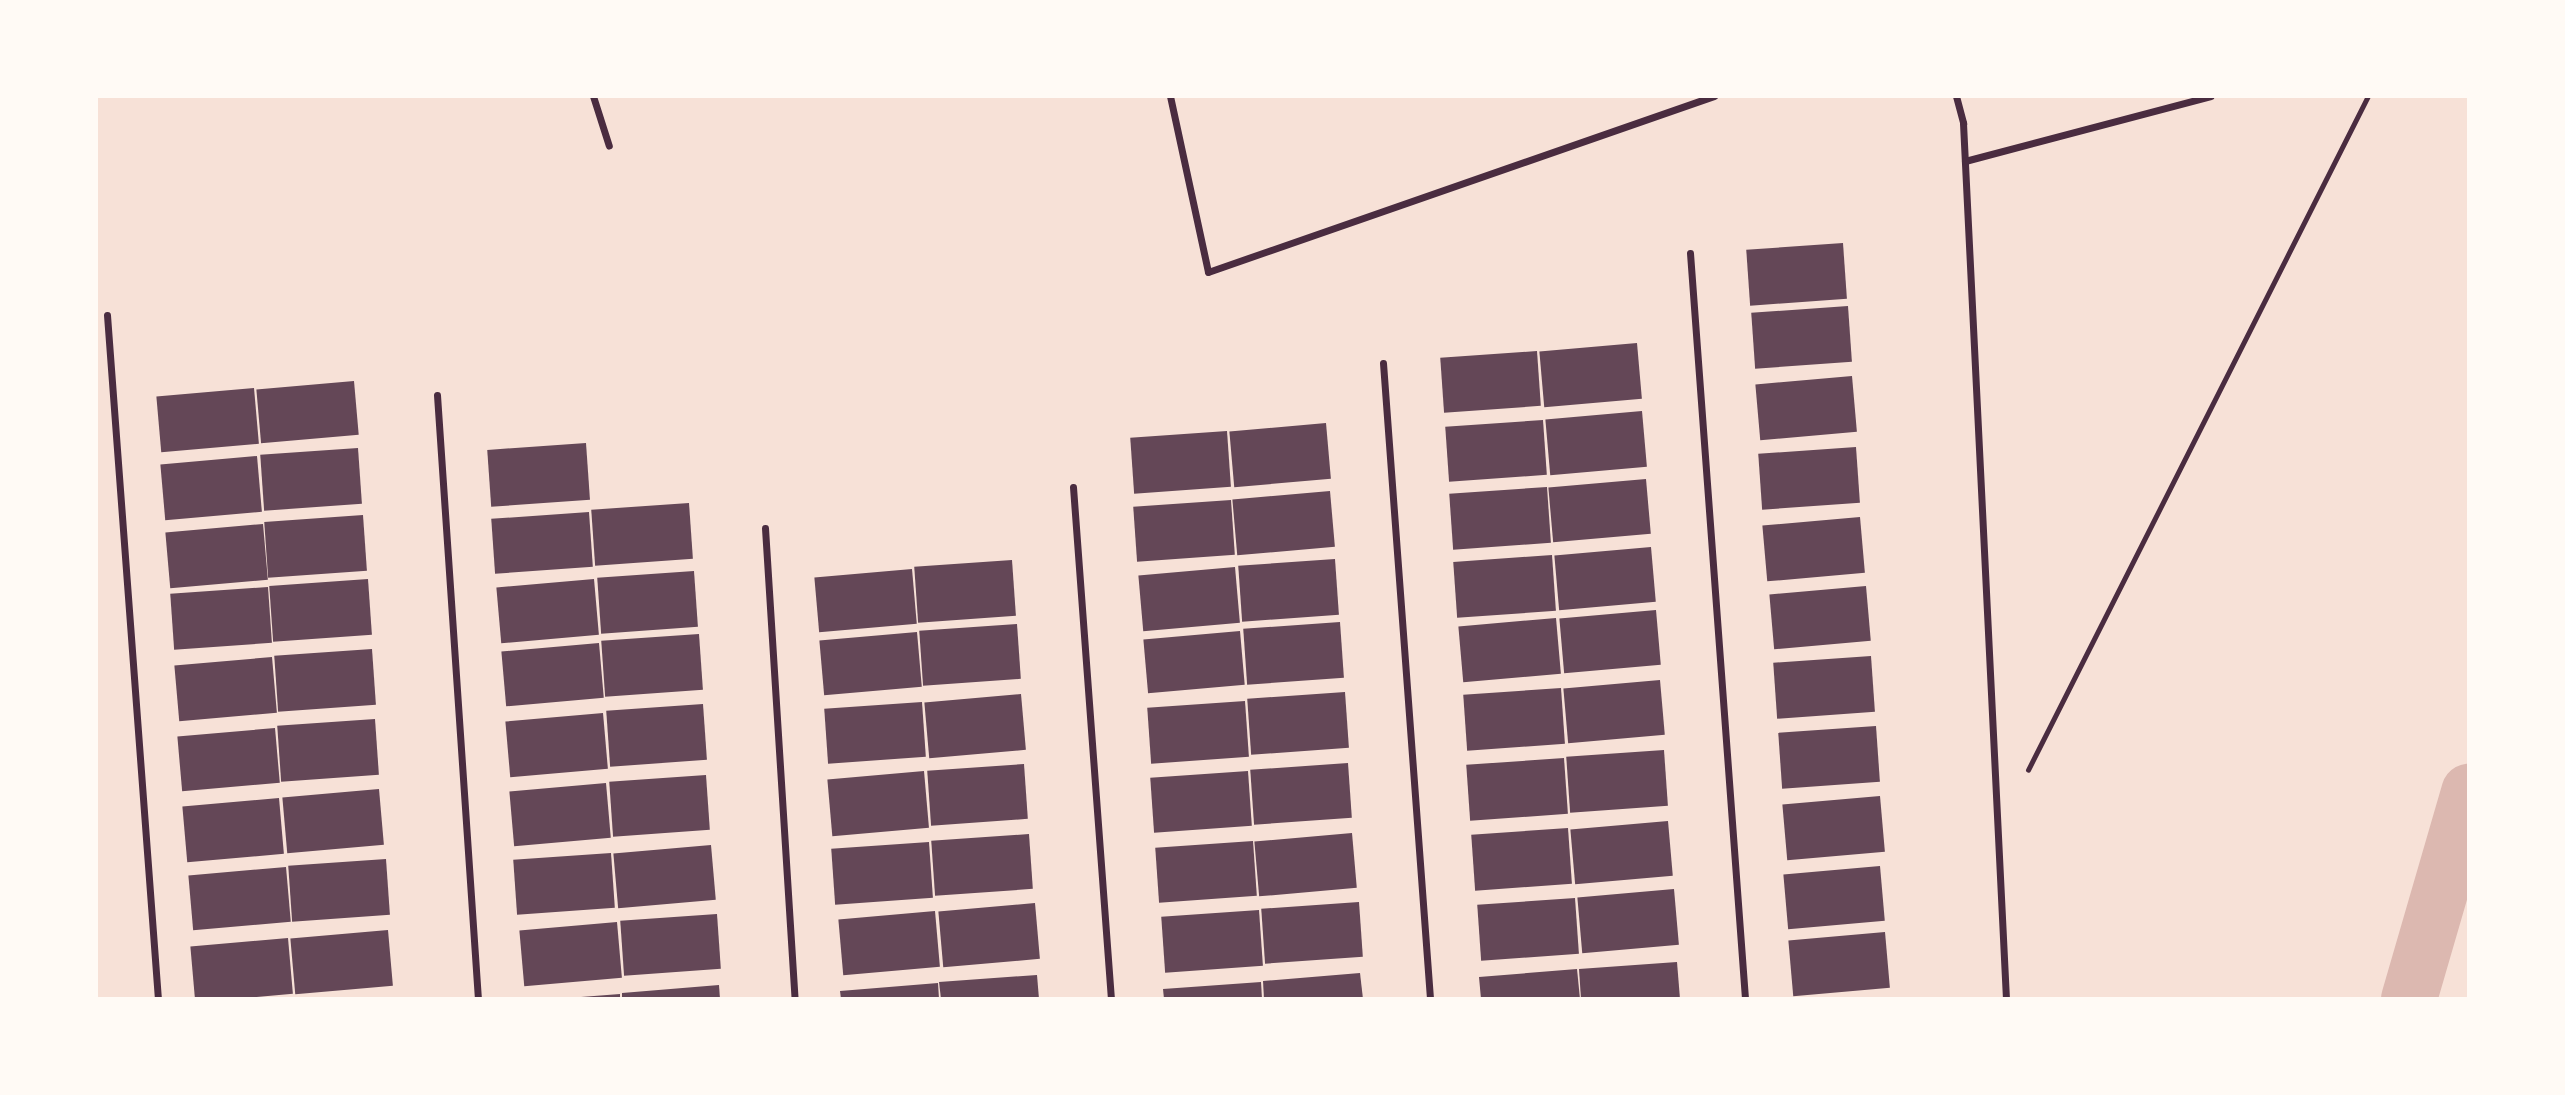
<!DOCTYPE html>
<style>
body{margin:0}
#map{position:relative;width:2565px;height:1095px;overflow:hidden;background:#f7e1d7;font-family:"Noto Sans",sans-serif}
div>[style]{position:absolute}
.canal>*{height:56px;margin:-28px;padding:0 28px;transform-origin:28px;border-radius:28px;background:#dcb8b0}
.building>*{inset:0;background:#644757;transform-origin:0 0}
.path>*{height:4.5px;margin:-2.25px;padding:0 2.25px;transform-origin:2.25px;border-radius:2.25px;background:#4a2c40}
.minor>*{height:7px;margin:-3.5px;padding:0 3.5px;transform-origin:3.5px;border-radius:3.5px;background:#4a2c40}
span{translate:-50% -50%;white-space:nowrap;text-align:center;line-height:1.15;-webkit-text-stroke:7px #fffaf5;paint-order:stroke}
.frame{position:absolute;inset:0;border:98px solid #fffaf5;pointer-events:none}
</style>
<div id="map">
<div class="canal">
<div style="left:2409px;top:999px;width:216px;rotate:-73.8deg"></div>
</div>
<div class="building">
<div style="left:1843px;top:243px;width:56px;height:97px;rotate:86deg"></div>
<div style="left:1848px;top:306px;width:56px;height:97px;rotate:86deg"></div>
<div style="left:1637px;top:343px;width:56px;height:98px;rotate:85deg"></div>
<div style="left:1537px;top:351px;width:55px;height:97px;rotate:86deg"></div>
<div style="left:1852px;top:376px;width:56px;height:97px;rotate:85deg"></div>
<div style="left:354px;top:381px;width:54px;height:98px;rotate:85deg"></div>
<div style="left:254px;top:388px;width:56px;height:98px;rotate:85deg"></div>
<div style="left:1642px;top:411px;width:56px;height:97px;rotate:85deg"></div>
<div style="left:1543px;top:420px;width:55px;height:98px;rotate:86deg"></div>
<div style="left:1326px;top:423px;width:56px;height:97px;rotate:85deg"></div>
<div style="left:1227px;top:431px;width:56px;height:97px;rotate:86deg"></div>
<div style="left:586px;top:443px;width:57px;height:99px;rotate:86deg"></div>
<div style="left:1856px;top:447px;width:56px;height:98px;rotate:86deg"></div>
<div style="left:358px;top:448px;width:56px;height:98px;rotate:86deg"></div>
<div style="left:257px;top:456px;width:56px;height:97px;rotate:85deg"></div>
<div style="left:1646px;top:479px;width:55px;height:98px;rotate:85deg"></div>
<div style="left:1547px;top:487px;width:56px;height:98px;rotate:86deg"></div>
<div style="left:1330px;top:491px;width:56px;height:98px;rotate:85deg"></div>
<div style="left:1231px;top:500px;width:55px;height:98px;rotate:86deg"></div>
<div style="left:689px;top:503px;width:56px;height:98px;rotate:86deg"></div>
<div style="left:589px;top:512px;width:55px;height:98px;rotate:86deg"></div>
<div style="left:363px;top:515px;width:56px;height:99px;rotate:86deg"></div>
<div style="left:1860px;top:517px;width:56px;height:98px;rotate:85deg"></div>
<div style="left:263px;top:524px;width:56px;height:98px;rotate:85deg"></div>
<div style="left:1651px;top:547px;width:55px;height:97px;rotate:85deg"></div>
<div style="left:1552px;top:555px;width:56px;height:99px;rotate:86deg"></div>
<div style="left:1335px;top:559px;width:56px;height:97px;rotate:86deg"></div>
<div style="left:1012px;top:560px;width:56px;height:98px;rotate:86deg"></div>
<div style="left:1235px;top:567px;width:56px;height:97px;rotate:85deg"></div>
<div style="left:912px;top:569px;width:55px;height:98px;rotate:85deg"></div>
<div style="left:694px;top:571px;width:56px;height:97px;rotate:86deg"></div>
<div style="left:368px;top:579px;width:56px;height:99px;rotate:86deg"></div>
<div style="left:594px;top:579px;width:56px;height:98px;rotate:85deg"></div>
<div style="left:1866px;top:586px;width:55px;height:97px;rotate:85deg"></div>
<div style="left:268px;top:587px;width:56px;height:98px;rotate:86deg"></div>
<div style="left:1656px;top:610px;width:55px;height:97px;rotate:85deg"></div>
<div style="left:1556px;top:618px;width:56px;height:98px;rotate:85deg"></div>
<div style="left:1340px;top:622px;width:56px;height:97px;rotate:86deg"></div>
<div style="left:1017px;top:624px;width:55px;height:98px;rotate:86deg"></div>
<div style="left:1240px;top:631px;width:54px;height:97px;rotate:85deg"></div>
<div style="left:917px;top:632px;width:55px;height:98px;rotate:85deg"></div>
<div style="left:699px;top:634px;width:56px;height:98px;rotate:86deg"></div>
<div style="left:599px;top:643px;width:55px;height:98px;rotate:85deg"></div>
<div style="left:372px;top:649px;width:56px;height:98px;rotate:86deg"></div>
<div style="left:1871px;top:656px;width:56px;height:98px;rotate:86deg"></div>
<div style="left:272px;top:657px;width:56px;height:98px;rotate:85deg"></div>
<div style="left:1660px;top:680px;width:55px;height:97px;rotate:85deg"></div>
<div style="left:1561px;top:688px;width:56px;height:98px;rotate:86deg"></div>
<div style="left:1345px;top:692px;width:56px;height:98px;rotate:86deg"></div>
<div style="left:1021px;top:694px;width:56px;height:97px;rotate:85deg"></div>
<div style="left:1245px;top:701px;width:56px;height:98px;rotate:86deg"></div>
<div style="left:922px;top:702px;width:55px;height:98px;rotate:86deg"></div>
<div style="left:703px;top:704px;width:56px;height:97px;rotate:86deg"></div>
<div style="left:603px;top:713px;width:56px;height:98px;rotate:85deg"></div>
<div style="left:375px;top:719px;width:56px;height:98px;rotate:86deg"></div>
<div style="left:1876px;top:726px;width:56px;height:98px;rotate:86deg"></div>
<div style="left:275px;top:728px;width:55px;height:98px;rotate:85deg"></div>
<div style="left:1664px;top:750px;width:56px;height:98px;rotate:86deg"></div>
<div style="left:1564px;top:758px;width:56px;height:98px;rotate:86deg"></div>
<div style="left:1348px;top:763px;width:55px;height:98px;rotate:86deg"></div>
<div style="left:1024px;top:764px;width:55px;height:97px;rotate:86deg"></div>
<div style="left:924px;top:771px;width:57px;height:97px;rotate:85deg"></div>
<div style="left:1248px;top:771px;width:55px;height:98px;rotate:86deg"></div>
<div style="left:706px;top:775px;width:55px;height:97px;rotate:86deg"></div>
<div style="left:606px;top:783px;width:55px;height:97px;rotate:85deg"></div>
<div style="left:379px;top:789px;width:56px;height:97px;rotate:85deg"></div>
<div style="left:1880px;top:796px;width:56px;height:98px;rotate:85deg"></div>
<div style="left:279px;top:798px;width:56px;height:97px;rotate:85deg"></div>
<div style="left:1668px;top:821px;width:55px;height:98px;rotate:85deg"></div>
<div style="left:1568px;top:828px;width:56px;height:97px;rotate:86deg"></div>
<div style="left:1352px;top:833px;width:55px;height:98px;rotate:85deg"></div>
<div style="left:1029px;top:834px;width:55px;height:98px;rotate:86deg"></div>
<div style="left:1253px;top:841px;width:55px;height:98px;rotate:86deg"></div>
<div style="left:929px;top:842px;width:56px;height:98px;rotate:86deg"></div>
<div style="left:711px;top:845px;width:55px;height:98px;rotate:85deg"></div>
<div style="left:611px;top:853px;width:55px;height:98px;rotate:86deg"></div>
<div style="left:386px;top:859px;width:56px;height:98px;rotate:86deg"></div>
<div style="left:1880px;top:866px;width:55px;height:97px;rotate:85deg"></div>
<div style="left:286px;top:867px;width:55px;height:98px;rotate:85deg"></div>
<div style="left:1674px;top:889px;width:56px;height:97px;rotate:85deg"></div>
<div style="left:1575px;top:898px;width:56px;height:98px;rotate:86deg"></div>
<div style="left:1359px;top:902px;width:55px;height:98px;rotate:86deg"></div>
<div style="left:1035px;top:903px;width:56px;height:97px;rotate:85deg"></div>
<div style="left:1259px;top:910px;width:56px;height:98px;rotate:86deg"></div>
<div style="left:935px;top:911px;width:56px;height:97px;rotate:85deg"></div>
<div style="left:717px;top:914px;width:55px;height:97px;rotate:86deg"></div>
<div style="left:617px;top:922px;width:56px;height:98px;rotate:85deg"></div>
<div style="left:388px;top:930px;width:56px;height:98px;rotate:85deg"></div>
<div style="left:1885px;top:932px;width:56px;height:97px;rotate:85deg"></div>
<div style="left:288px;top:938px;width:56px;height:98px;rotate:85deg"></div>
<div style="clip-path:polygon(1677px 962px,1680px 999px,1581px 999px,1579px 969px)"></div>
<div style="clip-path:polygon(1577px 969px,1580px 999px,1481px 999px,1479px 977px)"></div>
<div style="clip-path:polygon(1360px 973px,1363px 999px,1264px 999px,1263px 981px)"></div>
<div style="clip-path:polygon(1037px 975px,1039px 999px,941px 999px,939px 982px)"></div>
<div style="clip-path:polygon(1261px 982px,1262px 999px,1164px 999px,1163px 989px)"></div>
<div style="clip-path:polygon(938px 983px,939px 999px,841px 999px,840px 991px)"></div>
<div style="clip-path:polygon(719px 985px,720px 999px,622px 999px,622px 993px)"></div>
<div style="clip-path:polygon(620px 994px,620px 999px,582px 999px,581px 997px)"></div>
</div>
<div class="path">
<div style="left:2028px;top:770px;width:755px;rotate:-63.23deg"></div>
</div>
<div class="minor">
<div style="left:593px;top:96px;width:52px;rotate:72.3deg"></div>
<div style="left:1170px;top:96px;width:180px;rotate:77.8deg"></div>
<div style="left:1208px;top:272px;width:536px;rotate:-19.18deg"></div>
<div style="left:1956px;top:96px;width:28px;rotate:75deg"></div>
<div style="left:1963px;top:123px;width:877px;rotate:87.19deg"></div>
<div style="left:1965px;top:161px;width:254px;rotate:-14.8deg"></div>
<div style="left:1690px;top:253px;width:748px;rotate:85.78deg"></div>
<div style="left:107px;top:315px;width:686px;rotate:85.74deg"></div>
<div style="left:1383px;top:363px;width:638px;rotate:85.77deg"></div>
<div style="left:437px;top:395px;width:605px;rotate:86.12deg"></div>
<div style="left:1073px;top:487px;width:513px;rotate:85.76deg"></div>
<div style="left:765px;top:528px;width:472px;rotate:86.4deg"></div>
</div>
<div class="frame"></div>
</div>
